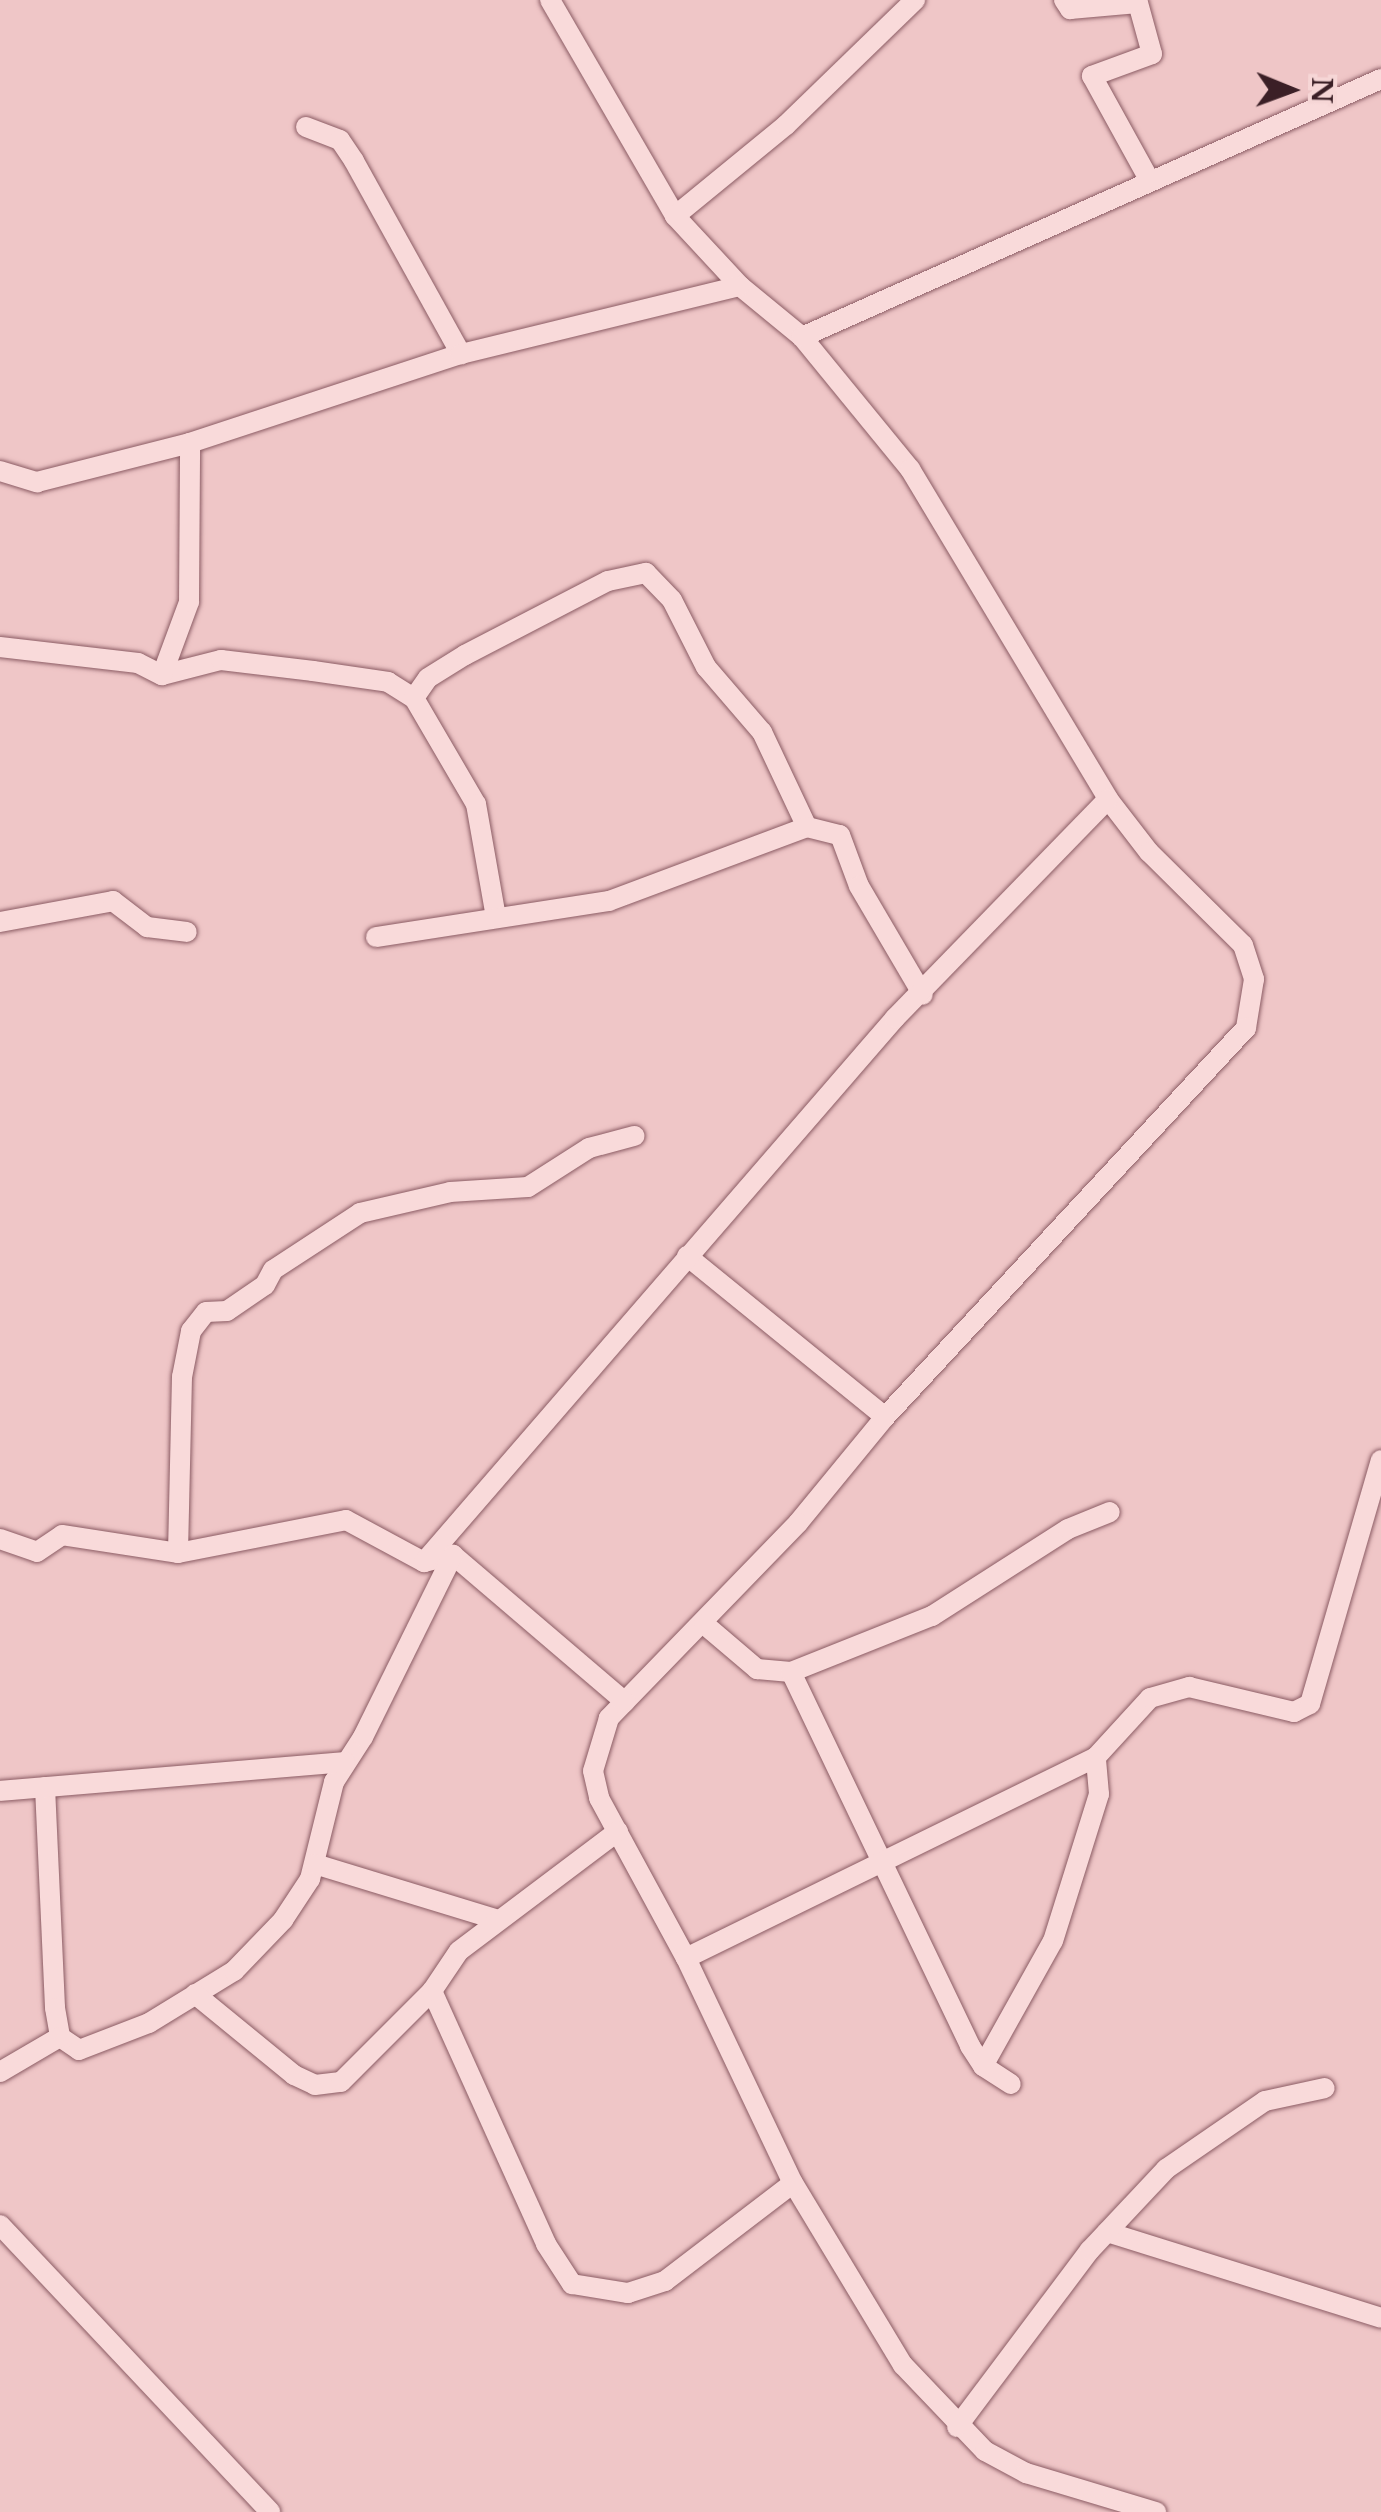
<!DOCTYPE html>
<style>
body{margin:0}
#map{position:relative;width:1381px;height:2512px;overflow:hidden;background:#efc6c7;font-family:"Libre Baskerville",serif}
div>[style]{position:absolute}
.roads{filter:drop-shadow(0 0 2px #8b5c64) drop-shadow(0 0 2px #8b5c64)}
.minor>*{height:20px;margin:-10px;padding:0 10px;transform-origin:10px;border-radius:10px;background:#f9dada}
span{translate:-50% -50%;white-space:nowrap;text-align:center;line-height:1.15;-webkit-text-stroke:8px #f6d6d6;paint-order:stroke}
.north{position:absolute;left:1241px;top:40px;width:100px;height:100px;-webkit-text-stroke:8px #f6d6d6;paint-order:stroke;rotate:91deg;font-size:28px;font-weight:700;line-height:40px;text-align:center;color:#3b1f26}
.north::after{content:'';display:block;margin:auto;width:35px;height:45px;background:#3b1f26;clip-path:polygon(50% 0,100% 100%,50% 72%,0 100%)}
</style>
<div id="map">
<div class="roads">
<div class="minor">
<div style="left:550px;top:0;width:250px;rotate:59.9deg"></div>
<div style="left:675px;top:216px;width:96px;rotate:47.1deg"></div>
<div style="left:740px;top:286px;width:80px;rotate:39.4deg"></div>
<div style="left:802px;top:337px;width:171px;rotate:50.7deg"></div>
<div style="left:910px;top:469px;width:385px;rotate:59deg"></div>
<div style="left:1108px;top:799px;width:67px;rotate:52.3deg"></div>
<div style="left:1149px;top:852px;width:132px;rotate:44.7deg"></div>
<div style="left:1243px;top:945px;width:36px;rotate:72deg"></div>
<div style="left:1254px;top:979px;width:50px;rotate:99.3deg"></div>
<div style="left:1246px;top:1028px;width:531px;rotate:132.86deg"></div>
<div style="left:885px;top:1417px;width:137px;rotate:129.4deg"></div>
<div style="left:798px;top:1523px;width:272px;rotate:134.1deg"></div>
<div style="left:609px;top:1718px;width:55px;rotate:106.8deg"></div>
<div style="left:593px;top:1771px;width:28px;rotate:77deg"></div>
<div style="left:599px;top:1798px;width:182px;rotate:61.5deg"></div>
<div style="left:686px;top:1958px;width:249px;rotate:64.6deg"></div>
<div style="left:793px;top:2183px;width:213px;rotate:58.9deg"></div>
<div style="left:903px;top:2365px;width:119px;rotate:46.4deg"></div>
<div style="left:985px;top:2451px;width:47px;rotate:28.2deg"></div>
<div style="left:1026px;top:2473px;width:136px;rotate:16.7deg"></div>
<div style="left:1064px;top:0;width:11px;rotate:56deg"></div>
<div style="left:1070px;top:9px;width:68px;rotate:-5deg"></div>
<div style="left:1138px;top:3px;width:53px;rotate:74.6deg"></div>
<div style="left:1152px;top:54px;width:64px;rotate:159.9deg"></div>
<div style="left:1092px;top:76px;width:120px;rotate:61.1deg"></div>
<div style="left:306px;top:127px;width:36px;rotate:21deg"></div>
<div style="left:340px;top:140px;width:25px;rotate:56deg"></div>
<div style="left:354px;top:161px;width:221px;rotate:61deg"></div>
<div style="left:675px;top:216px;width:144px;rotate:-39.3deg"></div>
<div style="left:786px;top:125px;width:180px;rotate:-44.1deg"></div>
<div style="left:802px;top:337px;width:634px;rotate:-24.02deg"></div>
<div style="left:0;top:471px;width:39px;rotate:17deg"></div>
<div style="left:37px;top:482px;width:158px;rotate:-14.3deg"></div>
<div style="left:190px;top:443px;width:285px;rotate:-18.2deg"></div>
<div style="left:461px;top:354px;width:287px;rotate:-13.7deg"></div>
<div style="left:0;top:647px;width:139px;rotate:6.6deg"></div>
<div style="left:138px;top:663px;width:27px;rotate:27deg"></div>
<div style="left:162px;top:675px;width:61px;rotate:-14.3deg"></div>
<div style="left:221px;top:660px;width:93px;rotate:6.8deg"></div>
<div style="left:313px;top:671px;width:76px;rotate:8.3deg"></div>
<div style="left:388px;top:682px;width:31px;rotate:32deg"></div>
<div style="left:414px;top:698px;width:24px;rotate:-55deg"></div>
<div style="left:428px;top:678px;width:44px;rotate:-31.9deg"></div>
<div style="left:465px;top:655px;width:161px;rotate:-27.4deg"></div>
<div style="left:608px;top:581px;width:39px;rotate:-12deg"></div>
<div style="left:646px;top:573px;width:37px;rotate:46deg"></div>
<div style="left:672px;top:600px;width:75px;rotate:63.1deg"></div>
<div style="left:706px;top:667px;width:86px;rotate:49.3deg"></div>
<div style="left:762px;top:732px;width:105px;rotate:64.7deg"></div>
<div style="left:162px;top:675px;width:78px;rotate:-69.7deg"></div>
<div style="left:189px;top:602px;width:159px;rotate:-89.6deg"></div>
<div style="left:414px;top:698px;width:123px;rotate:59.7deg"></div>
<div style="left:476px;top:804px;width:115px;rotate:80deg"></div>
<div style="left:0;top:922px;width:115px;rotate:-10.5deg"></div>
<div style="left:113px;top:901px;width:43px;rotate:37.4deg"></div>
<div style="left:147px;top:927px;width:40px;rotate:7.1deg"></div>
<div style="left:376px;top:937px;width:236px;rotate:-8.8deg"></div>
<div style="left:609px;top:901px;width:211px;rotate:-20.5deg"></div>
<div style="left:807px;top:827px;width:34px;rotate:14deg"></div>
<div style="left:840px;top:835px;width:54px;rotate:69.6deg"></div>
<div style="left:859px;top:886px;width:126px;rotate:59.6deg"></div>
<div style="left:687px;top:1256px;width:255px;rotate:39.1deg"></div>
<div style="left:0;top:1539px;width:39px;rotate:19deg"></div>
<div style="left:37px;top:1552px;width:30px;rotate:-34deg"></div>
<div style="left:62px;top:1535px;width:117px;rotate:8.8deg"></div>
<div style="left:178px;top:1553px;width:171px;rotate:-11.1deg"></div>
<div style="left:346px;top:1520px;width:89px;rotate:28.3deg"></div>
<div style="left:424px;top:1562px;width:30px;rotate:-14deg"></div>
<div style="left:453px;top:1555px;width:226px;rotate:40.5deg"></div>
<div style="left:178px;top:1553px;width:176px;rotate:-88.7deg"></div>
<div style="left:182px;top:1377px;width:47px;rotate:-78.9deg"></div>
<div style="left:191px;top:1331px;width:24px;rotate:-52deg"></div>
<div style="left:206px;top:1312px;width:21px;rotate:-3deg"></div>
<div style="left:227px;top:1311px;width:46px;rotate:-34.4deg"></div>
<div style="left:265px;top:1285px;width:17px;rotate:-62deg"></div>
<div style="left:273px;top:1270px;width:104px;rotate:-33.2deg"></div>
<div style="left:360px;top:1213px;width:92px;rotate:-13.1deg"></div>
<div style="left:450px;top:1192px;width:78px;rotate:-3.7deg"></div>
<div style="left:528px;top:1187px;width:72px;rotate:-32.6deg"></div>
<div style="left:589px;top:1148px;width:47px;rotate:-14.9deg"></div>
<div style="left:424px;top:1562px;width:720px;rotate:-49.11deg"></div>
<div style="left:895px;top:1018px;width:305px;rotate:-45.8deg"></div>
<div style="left:704px;top:1624px;width:70px;rotate:40.3deg"></div>
<div style="left:757px;top:1669px;width:34px;rotate:5deg"></div>
<div style="left:791px;top:1672px;width:152px;rotate:-21.7deg"></div>
<div style="left:932px;top:1616px;width:161px;rotate:-32.6deg"></div>
<div style="left:1068px;top:1529px;width:45px;rotate:-22deg"></div>
<div style="left:791px;top:1672px;width:415px;rotate:64.4deg"></div>
<div style="left:970px;top:2046px;width:24px;rotate:57deg"></div>
<div style="left:983px;top:2066px;width:33px;rotate:33deg"></div>
<div style="left:45px;top:1787px;width:221px;rotate:87.4deg"></div>
<div style="left:55px;top:2008px;width:29px;rotate:80deg"></div>
<div style="left:60px;top:2037px;width:23px;rotate:34deg"></div>
<div style="left:79px;top:2050px;width:75px;rotate:-21.1deg"></div>
<div style="left:149px;top:2023px;width:100px;rotate:-31.5deg"></div>
<div style="left:234px;top:1971px;width:71px;rotate:-46.1deg"></div>
<div style="left:283px;top:1920px;width:49px;rotate:-56.6deg"></div>
<div style="left:310px;top:1879px;width:100px;rotate:-76.1deg"></div>
<div style="left:334px;top:1782px;width:54px;rotate:-57.2deg"></div>
<div style="left:363px;top:1737px;width:203px;rotate:-63.7deg"></div>
<div style="left:0;top:1791px;width:346px;rotate:-4.8deg"></div>
<div style="left:315px;top:1864px;width:188px;rotate:17deg"></div>
<div style="left:686px;top:1958px;width:457px;rotate:-26.1deg"></div>
<div style="left:1096px;top:1757px;width:80px;rotate:-47.5deg"></div>
<div style="left:1150px;top:1698px;width:41px;rotate:-15.8deg"></div>
<div style="left:1189px;top:1687px;width:108px;rotate:13.4deg"></div>
<div style="left:1294px;top:1712px;width:18px;rotate:-27deg"></div>
<div style="left:1310px;top:1704px;width:254px;rotate:-73.8deg"></div>
<div style="left:432px;top:1991px;width:277px;rotate:65.7deg"></div>
<div style="left:546px;top:2244px;width:48px;rotate:57deg"></div>
<div style="left:572px;top:2284px;width:57px;rotate:9.1deg"></div>
<div style="left:628px;top:2293px;width:39px;rotate:-18deg"></div>
<div style="left:665px;top:2281px;width:161px;rotate:-37.4deg"></div>
<div style="left:195px;top:1994px;width:128px;rotate:39.3deg"></div>
<div style="left:294px;top:2075px;width:23px;rotate:25deg"></div>
<div style="left:315px;top:2085px;width:26px;rotate:-7deg"></div>
<div style="left:341px;top:2082px;width:129px;rotate:-45deg"></div>
<div style="left:432px;top:1991px;width:48px;rotate:-56deg"></div>
<div style="left:459px;top:1951px;width:199px;rotate:-37deg"></div>
<div style="left:983px;top:2066px;width:143px;rotate:-60.8deg"></div>
<div style="left:1053px;top:1941px;width:154px;rotate:-72.6deg"></div>
<div style="left:1099px;top:1794px;width:37px;rotate:-95deg"></div>
<div style="left:0;top:2072px;width:69px;rotate:-30.3deg"></div>
<div style="left:0;top:2225px;width:394px;rotate:46.7deg"></div>
<div style="left:1107px;top:2232px;width:287px;rotate:17.4deg"></div>
<div style="left:957px;top:2427px;width:221px;rotate:-53.1deg"></div>
<div style="left:1090px;top:2250px;width:111px;rotate:-46.8deg"></div>
<div style="left:1166px;top:2169px;width:120px;rotate:-34.5deg"></div>
<div style="left:1265px;top:2101px;width:61px;rotate:-12.2deg"></div>
</div>
</div>
<div class="north">N</div>
</div>
